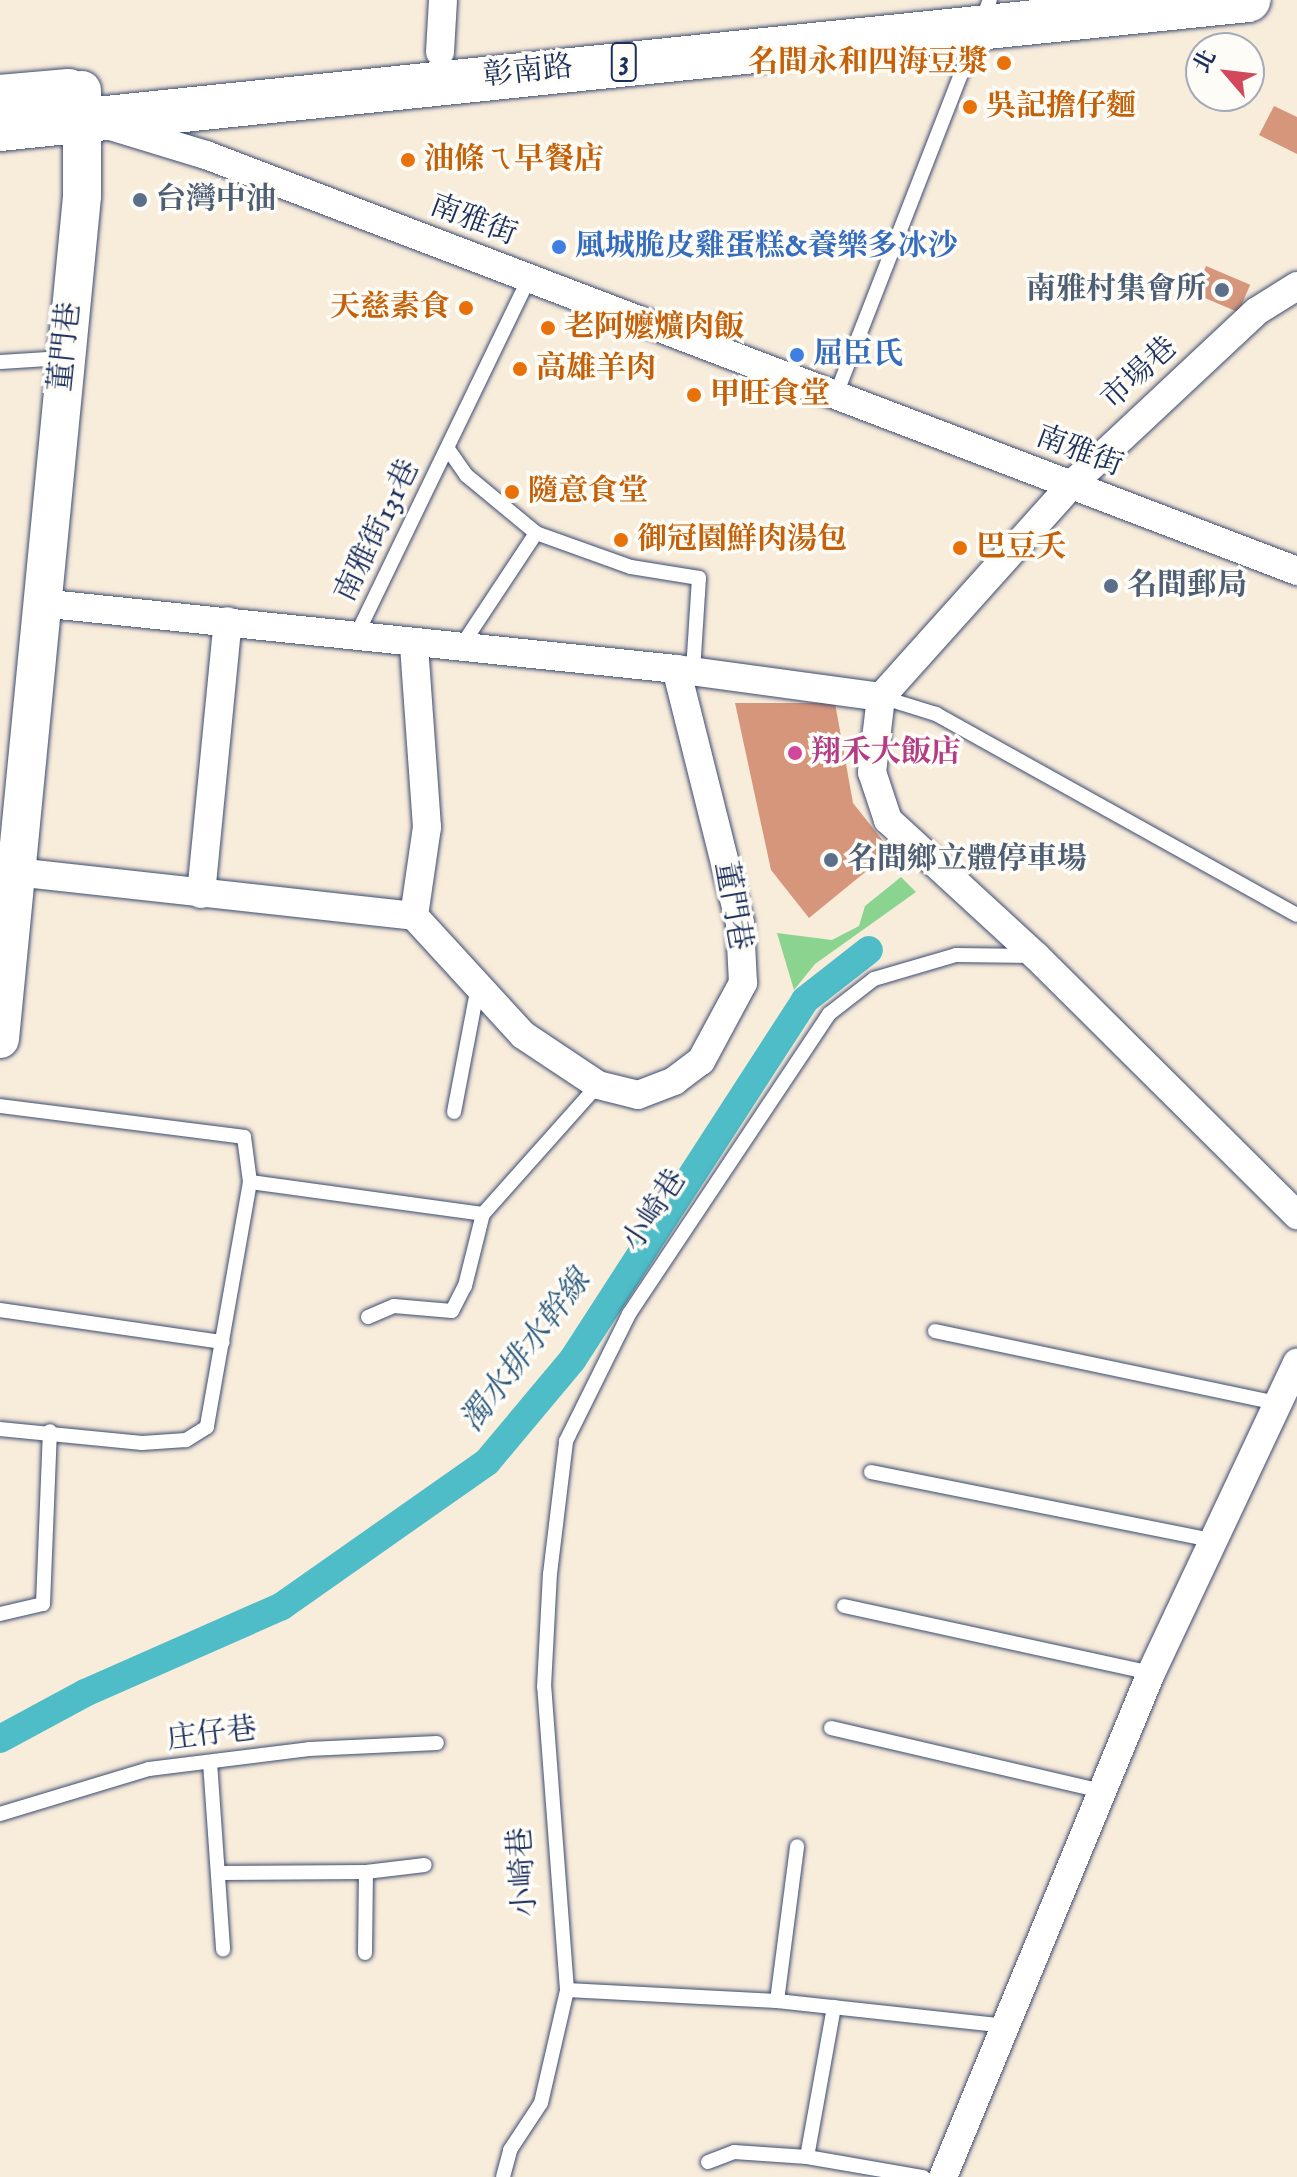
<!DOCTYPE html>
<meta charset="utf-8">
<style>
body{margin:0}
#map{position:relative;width:1297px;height:2177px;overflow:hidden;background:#f8ecdb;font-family:"IM FELL English","Noto Serif TC",serif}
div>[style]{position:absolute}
.green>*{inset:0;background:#8bd490}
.canal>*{height:28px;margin:-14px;padding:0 14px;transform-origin:14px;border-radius:14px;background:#4fbdc7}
.building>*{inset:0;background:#d5967c;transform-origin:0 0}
.roads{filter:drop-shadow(0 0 2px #3c4b71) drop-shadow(0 0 2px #3c4b71)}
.lane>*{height:14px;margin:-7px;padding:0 7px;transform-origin:7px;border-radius:7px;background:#fff}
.street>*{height:28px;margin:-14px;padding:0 14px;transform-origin:14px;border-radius:14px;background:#fff}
.secondary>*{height:38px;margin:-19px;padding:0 19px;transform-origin:19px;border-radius:19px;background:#fff}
.primary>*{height:44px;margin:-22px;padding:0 22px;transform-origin:22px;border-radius:22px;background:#fff}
.dots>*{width:22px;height:22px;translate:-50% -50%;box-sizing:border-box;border:4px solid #fdfcf7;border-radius:50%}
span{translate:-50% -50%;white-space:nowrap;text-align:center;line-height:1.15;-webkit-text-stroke:7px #fdfcf7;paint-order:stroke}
.shield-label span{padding:2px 6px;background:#fdfcf7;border:2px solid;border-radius:6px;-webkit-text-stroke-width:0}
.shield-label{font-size:28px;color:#1b2f5e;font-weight:700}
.food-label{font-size:30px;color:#c56008;font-weight:700}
.right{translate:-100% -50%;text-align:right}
.left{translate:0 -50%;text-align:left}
.street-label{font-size:30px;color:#1b2f5e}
.service-label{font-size:30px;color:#4e5e75;font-weight:700}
.shop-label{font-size:30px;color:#366cbe;font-weight:700}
.hotel-label{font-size:30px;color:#b23c85;font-weight:700}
.water-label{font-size:32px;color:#2b5a7e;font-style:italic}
.north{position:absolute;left:1185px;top:32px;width:80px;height:80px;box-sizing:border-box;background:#fdfcf7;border:2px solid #a3aaba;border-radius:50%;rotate:298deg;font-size:22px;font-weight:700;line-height:32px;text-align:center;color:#1b2f5e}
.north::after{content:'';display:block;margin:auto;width:28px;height:36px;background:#d1495b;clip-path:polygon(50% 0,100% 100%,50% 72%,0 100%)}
</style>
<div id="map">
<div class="green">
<div style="clip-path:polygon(901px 877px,916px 892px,815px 964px,794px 990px,777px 933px,832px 940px,859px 926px,865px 906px)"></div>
</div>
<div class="canal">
<div style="left:0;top:1739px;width:97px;rotate:-28.4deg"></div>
<div style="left:85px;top:1693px;width:215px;rotate:-23.8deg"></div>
<div style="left:282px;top:1606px;width:251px;rotate:-35.1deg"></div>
<div style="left:487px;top:1462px;width:134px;rotate:-50.1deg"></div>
<div style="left:573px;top:1359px;width:427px;rotate:-57.1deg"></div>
<div style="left:805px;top:1000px;width:81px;rotate:-38deg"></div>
</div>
<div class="building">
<div style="clip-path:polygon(1274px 106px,1297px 117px,1297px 154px,1259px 135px)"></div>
<div style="left:1206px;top:266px;width:48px;height:30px;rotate:23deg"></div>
<div style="clip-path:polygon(735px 703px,835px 703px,853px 803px,891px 851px,809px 918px,771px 870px)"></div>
</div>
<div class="roads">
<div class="lane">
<div style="left:0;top:362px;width:64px;rotate:-3.6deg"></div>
<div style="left:837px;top:392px;width:421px;rotate:-68.7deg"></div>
<div style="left:448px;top:449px;width:32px;rotate:55deg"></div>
<div style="left:466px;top:475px;width:91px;rotate:39.6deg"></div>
<div style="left:536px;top:533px;width:101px;rotate:19.7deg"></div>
<div style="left:631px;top:567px;width:69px;rotate:9.2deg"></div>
<div style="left:699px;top:578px;width:93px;rotate:93.7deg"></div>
<div style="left:356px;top:636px;width:398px;rotate:-64.2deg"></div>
<div style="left:460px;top:648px;width:138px;rotate:-56.5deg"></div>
<div style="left:881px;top:697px;width:58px;rotate:17.2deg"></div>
<div style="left:936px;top:714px;width:413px;rotate:29.1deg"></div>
<div style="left:0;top:1106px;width:246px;rotate:7.2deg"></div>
<div style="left:244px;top:1137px;width:45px;rotate:82.4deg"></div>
<div style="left:250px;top:1182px;width:249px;rotate:100deg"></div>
<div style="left:207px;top:1427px;width:25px;rotate:148deg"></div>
<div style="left:186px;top:1440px;width:44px;rotate:176.1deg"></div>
<div style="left:142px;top:1443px;width:143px;rotate:-174.4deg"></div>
<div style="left:454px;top:1112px;width:128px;rotate:-79.2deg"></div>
<div style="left:250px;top:1182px;width:235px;rotate:7.8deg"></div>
<div style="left:0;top:1310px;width:225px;rotate:8.2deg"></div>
<div style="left:368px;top:1317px;width:28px;rotate:-23deg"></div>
<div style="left:394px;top:1306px;width:58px;rotate:4.9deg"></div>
<div style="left:452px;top:1311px;width:28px;rotate:-63deg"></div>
<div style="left:465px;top:1286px;width:74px;rotate:-76deg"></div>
<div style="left:483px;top:1214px;width:173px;rotate:-48.3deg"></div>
<div style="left:935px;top:1331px;width:350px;rotate:11.9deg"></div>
<div style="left:871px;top:1472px;width:347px;rotate:11.3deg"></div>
<div style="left:844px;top:1606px;width:314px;rotate:12.3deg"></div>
<div style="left:0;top:1614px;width:44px;rotate:-13.1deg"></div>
<div style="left:43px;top:1604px;width:173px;rotate:-87.7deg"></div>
<div style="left:831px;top:1728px;width:277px;rotate:13.1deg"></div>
<div style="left:210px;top:1762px;width:188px;rotate:86deg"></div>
<div style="left:0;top:1814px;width:156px;rotate:-16.8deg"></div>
<div style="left:149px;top:1769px;width:161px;rotate:-7.1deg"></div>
<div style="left:309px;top:1749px;width:128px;rotate:-2.7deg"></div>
<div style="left:221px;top:1873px;width:145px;rotate:-0.4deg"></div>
<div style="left:366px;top:1872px;width:59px;rotate:-6.8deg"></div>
<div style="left:365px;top:1953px;width:81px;rotate:-89.3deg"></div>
<div style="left:567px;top:1990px;width:210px;rotate:3deg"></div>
<div style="left:777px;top:2001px;width:231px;rotate:6.2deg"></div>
<div style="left:777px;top:2001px;width:156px;rotate:-82.6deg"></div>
<div style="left:834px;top:2007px;width:152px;rotate:100.2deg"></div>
<div style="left:807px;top:2157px;width:118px;rotate:9.8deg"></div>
<div style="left:708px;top:2162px;width:28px;rotate:-21deg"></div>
<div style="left:734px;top:2152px;width:73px;rotate:3.9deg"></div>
<div style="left:503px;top:2177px;width:28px;rotate:-75deg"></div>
<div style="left:510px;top:2150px;width:56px;rotate:-56.6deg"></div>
<div style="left:541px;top:2103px;width:116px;rotate:-77deg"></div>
<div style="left:567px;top:1990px;width:304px;rotate:-94.3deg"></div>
<div style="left:544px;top:1687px;width:113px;rotate:-87deg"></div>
<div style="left:550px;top:1574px;width:134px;rotate:-83.1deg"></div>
<div style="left:566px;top:1441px;width:142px;rotate:-63.6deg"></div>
<div style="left:629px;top:1314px;width:361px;rotate:-56.3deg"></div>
<div style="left:829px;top:1014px;width:57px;rotate:-37.9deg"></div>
<div style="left:874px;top:979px;width:85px;rotate:-16.3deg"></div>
<div style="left:956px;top:955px;width:79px;rotate:0.7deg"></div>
</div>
<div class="street">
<div style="left:440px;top:52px;width:52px;rotate:-86.7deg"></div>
<div style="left:107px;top:125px;width:103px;rotate:16.9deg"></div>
<div style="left:206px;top:155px;width:1168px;rotate:20.87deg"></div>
<div style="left:40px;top:603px;width:639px;rotate:5.92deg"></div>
<div style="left:676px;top:669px;width:207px;rotate:7.8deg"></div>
<div style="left:881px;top:697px;width:76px;rotate:96.8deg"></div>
<div style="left:872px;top:772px;width:51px;rotate:71.6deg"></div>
<div style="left:888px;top:820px;width:201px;rotate:42.6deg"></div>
<div style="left:1036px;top:956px;width:368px;rotate:44.8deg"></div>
<div style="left:881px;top:697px;width:283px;rotate:-48.1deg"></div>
<div style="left:1070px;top:486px;width:256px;rotate:-43.1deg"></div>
<div style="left:1257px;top:311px;width:47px;rotate:-32deg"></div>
<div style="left:16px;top:872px;width:400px;rotate:6.3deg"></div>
<div style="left:414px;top:916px;width:161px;rotate:47.5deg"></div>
<div style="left:523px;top:1035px;width:90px;rotate:33.7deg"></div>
<div style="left:598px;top:1085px;width:41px;rotate:14deg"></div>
<div style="left:638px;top:1095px;width:39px;rotate:-21deg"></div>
<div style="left:674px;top:1081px;width:34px;rotate:-37deg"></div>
<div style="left:701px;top:1061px;width:89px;rotate:-61.7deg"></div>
<div style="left:743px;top:983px;width:60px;rotate:-92.9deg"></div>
<div style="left:740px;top:923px;width:262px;rotate:-104.1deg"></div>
<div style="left:201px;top:894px;width:274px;rotate:-84.4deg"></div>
<div style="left:414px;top:916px;width:90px;rotate:-81.7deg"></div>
<div style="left:427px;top:827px;width:183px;rotate:-94.1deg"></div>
<div style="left:943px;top:2177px;width:545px;rotate:-67.57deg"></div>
<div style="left:1151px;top:1673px;width:343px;rotate:-64.8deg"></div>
</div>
<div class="secondary">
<div style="left:0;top:1039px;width:847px;rotate:-84.44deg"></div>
<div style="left:82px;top:196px;width:106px;rotate:-90deg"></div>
</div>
<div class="primary">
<div style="left:0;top:97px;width:69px;rotate:-5deg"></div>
<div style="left:0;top:129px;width:1255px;rotate:-5.9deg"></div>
</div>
</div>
<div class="dots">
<div style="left:1004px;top:63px;background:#e8710a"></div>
<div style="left:970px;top:107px;background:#e8710a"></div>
<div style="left:408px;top:160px;background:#e8710a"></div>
<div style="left:140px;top:200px;background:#5c6f8a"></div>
<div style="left:559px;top:247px;background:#3f7fe0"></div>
<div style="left:1222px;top:290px;background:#5c6f8a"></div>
<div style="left:466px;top:308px;background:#e8710a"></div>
<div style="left:548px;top:328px;background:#e8710a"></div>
<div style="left:797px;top:355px;background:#3f7fe0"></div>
<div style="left:520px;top:369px;background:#e8710a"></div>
<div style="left:694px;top:395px;background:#e8710a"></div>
<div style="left:512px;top:492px;background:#e8710a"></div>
<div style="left:621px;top:540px;background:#e8710a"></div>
<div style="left:960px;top:548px;background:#e8710a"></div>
<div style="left:1111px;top:586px;background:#5c6f8a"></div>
<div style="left:795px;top:753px;background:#d1479c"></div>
<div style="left:831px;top:860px;background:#5c6f8a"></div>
</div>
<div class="shield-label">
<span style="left:624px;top:62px">3</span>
</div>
<div class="food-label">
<span class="right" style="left:988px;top:63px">名間永和四海豆漿</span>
<span class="left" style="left:986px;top:107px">吳記擔仔麵</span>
<span class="left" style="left:424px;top:160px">油條ㄟ早餐店</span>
<span class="right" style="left:450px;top:308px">天慈素食</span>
<span class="left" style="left:564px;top:328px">老阿嬤爌肉飯</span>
<span class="left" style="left:536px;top:369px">高雄羊肉</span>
<span class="left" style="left:710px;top:395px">甲旺食堂</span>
<span class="left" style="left:528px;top:492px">隨意食堂</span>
<span class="left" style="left:637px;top:540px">御冠園鮮肉湯包</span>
<span class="left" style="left:976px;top:548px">巴豆夭</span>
</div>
<div class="street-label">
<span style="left:528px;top:72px;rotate:-6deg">彰南路</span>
<span style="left:473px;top:221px;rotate:21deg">南雅街</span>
<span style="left:66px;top:347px;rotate:-84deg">董門巷</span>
<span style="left:1140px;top:374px;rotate:-43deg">市場巷</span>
<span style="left:1079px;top:452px;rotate:21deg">南雅街</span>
<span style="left:378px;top:531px;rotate:-64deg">南雅街131巷</span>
<span style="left:732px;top:906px;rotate:80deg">董門巷</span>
<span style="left:655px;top:1211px;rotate:-57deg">小崎巷</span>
<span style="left:212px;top:1735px;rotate:-7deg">庄仔巷</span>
<span style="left:524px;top:1872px;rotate:-94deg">小崎巷</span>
</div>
<div class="service-label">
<span class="left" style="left:156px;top:200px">台灣中油</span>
<span class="right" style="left:1206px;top:290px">南雅村集會所</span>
<span class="left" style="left:1127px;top:586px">名間郵局</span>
<span class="left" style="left:847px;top:860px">名間鄉立體停車場</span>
</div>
<div class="shop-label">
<span class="left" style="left:575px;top:247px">風城脆皮雞蛋糕&amp;養樂多冰沙</span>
<span class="left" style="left:813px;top:355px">屈臣氏</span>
</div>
<div class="hotel-label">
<span class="left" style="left:811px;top:753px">翔禾大飯店</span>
</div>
<div class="water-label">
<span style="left:527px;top:1352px;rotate:-53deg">濁水排水幹線</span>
</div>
<div class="north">北</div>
</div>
